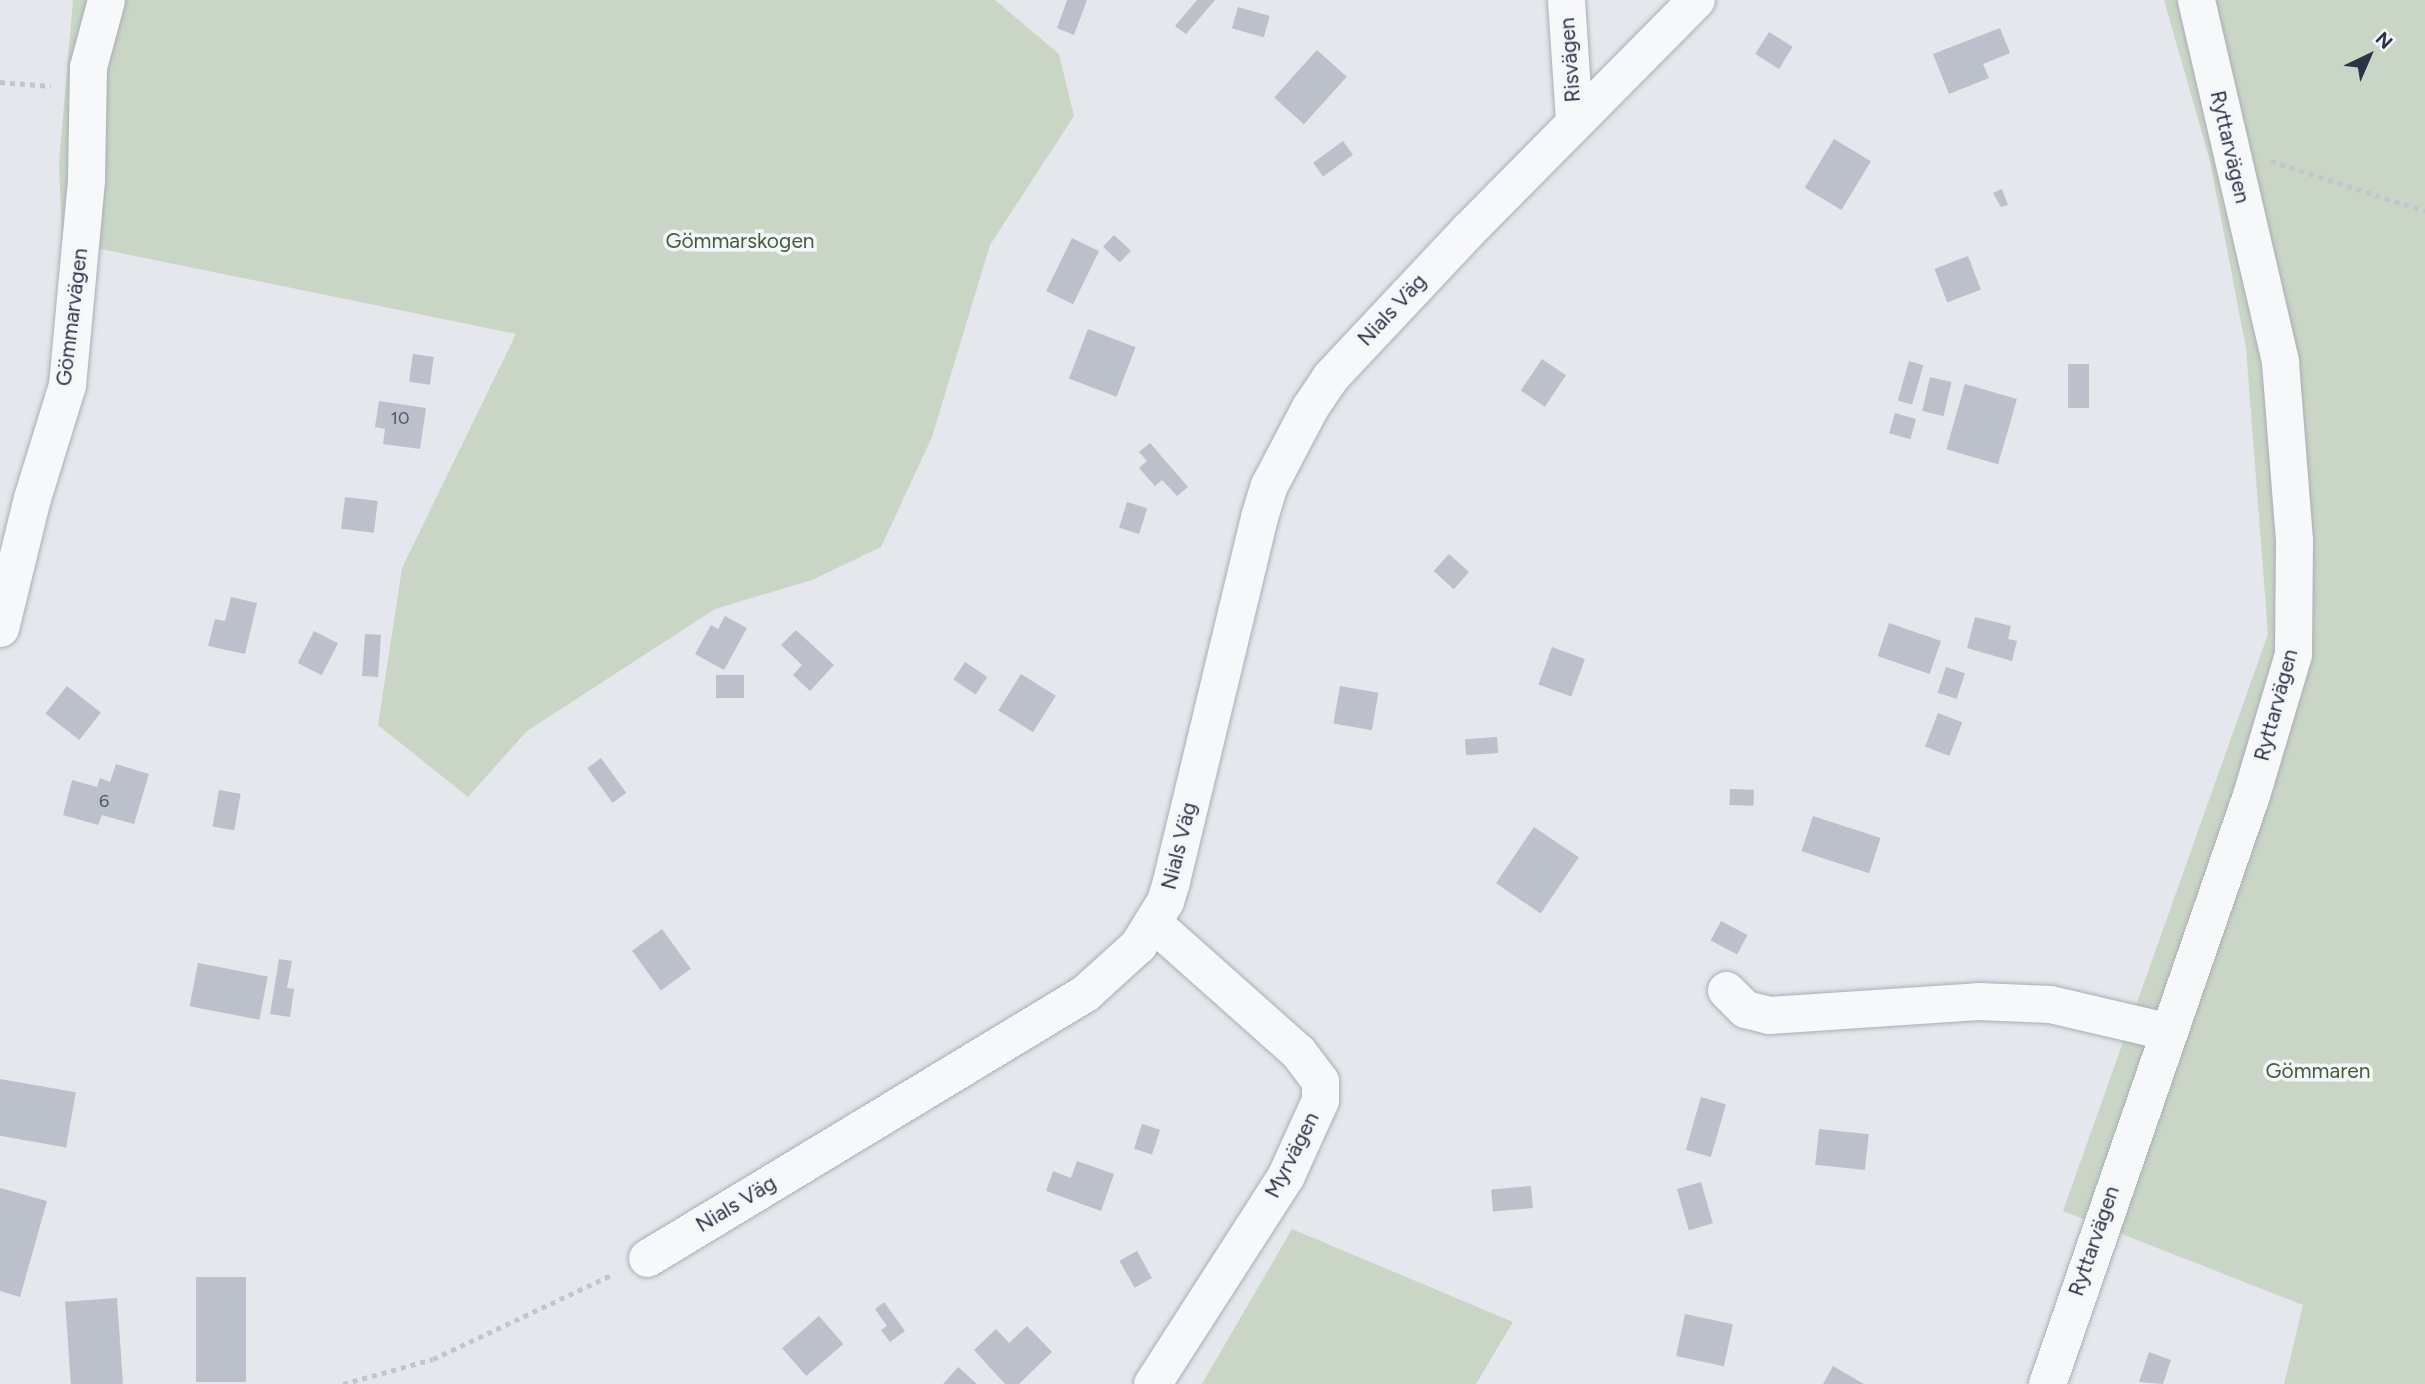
<!DOCTYPE html>
<meta charset="utf-8">
<style>
body{margin:0}
#map{position:relative;width:2425px;height:1384px;overflow:hidden;background:#e4e7ec;font-family:Figtree,sans-serif}
div>[style]{position:absolute}
.green>*{inset:0;background:#c9d6c5}
.building>*{inset:0;background:#bbc0ca;transform-origin:0 0}
.path>*{height:4.5px;margin-top:-2.25px;transform-origin:0;background:repeating-linear-gradient(90deg,#c2c5cb 0 5px,transparent 0 10px)}
.roads{filter:drop-shadow(0 0 2px #a9aeb7) drop-shadow(0 0 2px #a9aeb7)}
.street>*{height:37px;margin:-18.5px;padding:0 18.5px;transform-origin:18.5px;border-radius:18.5px;background:#f7f8fa}
span{translate:-50% -50%;white-space:nowrap;text-align:center;line-height:1.15;-webkit-text-stroke:7px #f4f6f9;paint-order:stroke}
.number-label{font-size:18px;color:#4f5766}
.number-label span{-webkit-text-stroke-width:0}
.street-label{font-size:21px;color:#2b3445}
.park-label{font-size:21px;color:#3f6138}
.north{position:absolute;left:2334px;top:21px;width:70px;height:70px;-webkit-text-stroke:5px #f4f6f9;paint-order:stroke;rotate:44deg;font-size:19px;font-weight:700;line-height:28px;text-align:center;color:#2b3445}
.north::after{content:'';display:block;margin:auto;width:24px;height:32px;background:#2b3445;clip-path:polygon(50% 0,100% 100%,50% 72%,0 100%)}
</style>
<div id="map">
<div class="green">
<div style="clip-path:polygon(73px 0,995px 0,1059px 54px,1074px 116px,990px 245px,932px 437px,881px 547px,812px 580px,715px 609px,527px 731px,468px 797px,378px 725px,402px 568px,516px 334px,62px 241px,59px 163px)"></div>
<div style="clip-path:polygon(2164px 0,2425px 0,2425px 1384px,2284px 1384px,2303px 1305px,2063px 1211px,2268px 634px,2246px 348px,2210px 161px)"></div>
<div style="clip-path:polygon(1292px 1229px,1513px 1322px,1476px 1384px,1202px 1384px)"></div>
</div>
<div class="building">
<div style="clip-path:polygon(1067px 0,1087px 0,1074px 35px,1057px 28px)"></div>
<div style="clip-path:polygon(1197px 0,1215px 0,1186px 34px,1175px 26px)"></div>
<div style="left:1238px;top:7px;width:33px;height:22px;rotate:16deg"></div>
<div style="clip-path:polygon(2000px 28px,2010px 53px,1983px 64px,1989px 78px,1949px 94px,1933px 54px)"></div>
<div style="left:1769px;top:32px;width:28px;height:26px;rotate:32deg"></div>
<div style="left:1317px;top:50px;width:40px;height:64px;rotate:42deg"></div>
<div style="left:1834px;top:139px;width:43px;height:57px;rotate:31deg"></div>
<div style="left:1343px;top:141px;width:17px;height:37px;rotate:54deg"></div>
<div style="clip-path:polygon(2002px 189px,2008px 205px,2001px 207px,1993px 193px)"></div>
<div style="left:1114px;top:235px;width:23px;height:16px;rotate:43deg"></div>
<div style="left:1072px;top:238px;width:30px;height:59px;rotate:26deg"></div>
<div style="left:1968px;top:256px;width:36px;height:36px;rotate:69deg"></div>
<div style="left:1088px;top:329px;width:51px;height:53px;rotate:21deg"></div>
<div style="left:413px;top:354px;width:21px;height:28px;rotate:8deg"></div>
<div style="left:1542px;top:359px;width:29px;height:38px;rotate:34deg"></div>
<div style="left:1909px;top:361px;width:15px;height:41px;rotate:16deg"></div>
<div style="left:2068px;top:364px;width:21px;height:44px"></div>
<div style="left:1930px;top:377px;width:22px;height:35px;rotate:13deg"></div>
<div style="left:1965px;top:384px;width:54px;height:68px;rotate:16deg"></div>
<div style="clip-path:polygon(379px 401px,426px 408px,420px 449px,383px 444px,385px 429px,375px 427px)"></div>
<div style="left:1895px;top:413px;width:22px;height:21px;rotate:16deg"></div>
<div style="clip-path:polygon(1150px 443px,1188px 487px,1177px 496px,1162px 480px,1155px 486px,1139px 468px,1147px 461px,1139px 452px)"></div>
<div style="left:345px;top:497px;width:33px;height:32px;rotate:7deg"></div>
<div style="left:1127px;top:502px;width:21px;height:27px;rotate:17deg"></div>
<div style="left:1449px;top:554px;width:27px;height:23px;rotate:42deg"></div>
<div style="clip-path:polygon(231px 597px,257px 603px,245px 654px,208px 646px,215px 619px,225px 621px)"></div>
<div style="clip-path:polygon(725px 616px,747px 628px,724px 670px,695px 654px,711px 625px,718px 629px)"></div>
<div style="clip-path:polygon(1975px 617px,2011px 626px,2008px 639px,2017px 641px,2012px 661px,1967px 648px)"></div>
<div style="left:1889px;top:623px;width:55px;height:35px;rotate:19deg"></div>
<div style="clip-path:polygon(796px 630px,834px 665px,810px 691px,793px 675px,802px 665px,781px 645px)"></div>
<div style="left:314px;top:631px;width:27px;height:36px;rotate:27deg"></div>
<div style="left:365px;top:634px;width:16px;height:42px;rotate:4deg"></div>
<div style="left:1552px;top:647px;width:35px;height:40px;rotate:20deg"></div>
<div style="left:965px;top:662px;width:27px;height:21px;rotate:34deg"></div>
<div style="left:1946px;top:667px;width:20px;height:27px;rotate:18deg"></div>
<div style="left:1021px;top:674px;width:41px;height:43px;rotate:32deg"></div>
<div style="left:716px;top:675px;width:28px;height:23px"></div>
<div style="left:67px;top:686px;width:43px;height:35px;rotate:38deg"></div>
<div style="left:1340px;top:686px;width:39px;height:38px;rotate:10deg"></div>
<div style="left:1938px;top:713px;width:26px;height:36px;rotate:21deg"></div>
<div style="left:1497px;top:737px;width:16px;height:32px;rotate:86deg"></div>
<div style="left:601px;top:758px;width:43px;height:17px;rotate:54deg"></div>
<div style="clip-path:polygon(116px 764px,149px 774px,134px 824px,102px 815px,98px 825px,63px 815px,72px 780px,97px 787px,100px 778px,110px 782px)"></div>
<div style="left:1730px;top:789px;width:24px;height:16px;rotate:2deg"></div>
<div style="left:219px;top:790px;width:22px;height:37px;rotate:10deg"></div>
<div style="left:1813px;top:816px;width:71px;height:37px;rotate:18deg"></div>
<div style="left:1534px;top:827px;width:54px;height:68px;rotate:34deg"></div>
<div style="left:1721px;top:921px;width:30px;height:22px;rotate:28deg"></div>
<div style="left:662px;top:929px;width:49px;height:37px;rotate:54deg"></div>
<div style="clip-path:polygon(279px 959px,292px 961px,287px 988px,294px 989px,290px 1017px,270px 1014px)"></div>
<div style="left:198px;top:963px;width:71px;height:44px;rotate:11deg"></div>
<div style="left:0;top:1079px;width:77px;height:56px;rotate:10deg"></div>
<div style="left:1701px;top:1097px;width:26px;height:55px;rotate:16deg"></div>
<div style="left:1142px;top:1124px;width:19px;height:26px;rotate:18deg"></div>
<div style="left:1819px;top:1129px;width:50px;height:36px;rotate:6deg"></div>
<div style="clip-path:polygon(1077px 1161px,1114px 1174px,1101px 1211px,1046px 1191px,1053px 1171px,1071px 1178px)"></div>
<div style="left:1701px;top:1182px;width:43px;height:25px;rotate:74deg"></div>
<div style="left:1531px;top:1186px;width:22px;height:40px;rotate:85deg"></div>
<div style="clip-path:polygon(0 1188px,47px 1201px,20px 1297px,0 1291px)"></div>
<div style="left:1137px;top:1251px;width:31px;height:20px;rotate:61deg"></div>
<div style="left:196px;top:1277px;width:50px;height:105px"></div>
<div style="left:117px;top:1298px;width:86px;height:52px;rotate:86deg"></div>
<div style="clip-path:polygon(884px 1302px,905px 1331px,890px 1342px,881px 1330px,887px 1326px,875px 1309px)"></div>
<div style="left:1685px;top:1314px;width:49px;height:43px;rotate:12deg"></div>
<div style="left:819px;top:1316px;width:37px;height:49px;rotate:49deg"></div>
<div style="clip-path:polygon(1027px 1326px,1052px 1352px,1019px 1384px,1005px 1384px,974px 1350px,996px 1329px,1009px 1343px)"></div>
<div style="clip-path:polygon(2149px 1352px,2171px 1360px,2163px 1384px,2139px 1382px)"></div>
<div style="clip-path:polygon(1833px 1366px,1864px 1384px,1823px 1384px)"></div>
<div style="clip-path:polygon(958px 1367px,977px 1384px,943px 1384px)"></div>
</div>
<div class="path">
<div style="left:0;top:82px;width:51px;rotate:4.5deg"></div>
<div style="left:2271px;top:161px;width:162px;rotate:18deg"></div>
<div style="left:343px;top:1384px;width:93px;rotate:-15.5deg"></div>
<div style="left:433px;top:1359px;width:200px;rotate:-25.2deg"></div>
</div>
<div class="roads">
<div class="street">
<div style="left:1566px;top:0;width:121px;rotate:86.2deg"></div>
<div style="left:0;top:628px;width:134px;rotate:-76.2deg"></div>
<div style="left:32px;top:498px;width:118px;rotate:-72.8deg"></div>
<div style="left:67px;top:385px;width:206px;rotate:-84.7deg"></div>
<div style="left:86px;top:180px;width:113px;rotate:-89deg"></div>
<div style="left:88px;top:67px;width:69px;rotate:-75deg"></div>
<div style="left:1726px;top:990px;width:27px;rotate:45deg"></div>
<div style="left:1745px;top:1009px;width:25px;rotate:14deg"></div>
<div style="left:1769px;top:1015px;width:209px;rotate:-3.8deg"></div>
<div style="left:1978px;top:1001px;width:72px;rotate:2.4deg"></div>
<div style="left:2050px;top:1004px;width:119px;rotate:13.1deg"></div>
<div style="left:647px;top:1258px;width:512px;rotate:-31.17deg"></div>
<div style="left:1085px;top:993px;width:72px;rotate:-42.2deg"></div>
<div style="left:1138px;top:945px;width:52px;rotate:-58.5deg"></div>
<div style="left:1165px;top:901px;width:21px;rotate:-73deg"></div>
<div style="left:1171px;top:881px;width:374px;rotate:-76.4deg"></div>
<div style="left:1259px;top:517px;width:34px;rotate:-73deg"></div>
<div style="left:1269px;top:485px;width:88px;rotate:-62.3deg"></div>
<div style="left:1310px;top:407px;width:36px;rotate:-56deg"></div>
<div style="left:1330px;top:377px;width:202px;rotate:-46.8deg"></div>
<div style="left:1468px;top:230px;width:324px;rotate:-45.3deg"></div>
<div style="left:1152px;top:1384px;width:248px;rotate:-57.3deg"></div>
<div style="left:1286px;top:1175px;width:82px;rotate:-65.6deg"></div>
<div style="left:1320px;top:1100px;width:19px;rotate:-90deg"></div>
<div style="left:1320px;top:1081px;width:36px;rotate:-127deg"></div>
<div style="left:1298px;top:1052px;width:194px;rotate:-138.3deg"></div>
<div style="left:2047px;top:1384px;width:623px;rotate:-70.9deg"></div>
<div style="left:2251px;top:795px;width:147px;rotate:-73.4deg"></div>
<div style="left:2293px;top:654px;width:114px;rotate:-89.5deg"></div>
<div style="left:2294px;top:540px;width:180px;rotate:-94.5deg"></div>
<div style="left:2280px;top:361px;width:371px;rotate:-103.1deg"></div>
</div>
</div>
<div class="number-label">
<span style="left:400px;top:418px">10</span>
<span style="left:104px;top:801px">6</span>
</div>
<div class="street-label">
<span style="left:1570px;top:60px;rotate:-94deg">Risvägen</span>
<span style="left:2230px;top:147px;rotate:77deg">Ryttarvägen</span>
<span style="left:1392px;top:310px;rotate:-47deg">Nials Väg</span>
<span style="left:72px;top:317px;rotate:-83deg">Gömmarvägen</span>
<span style="left:2276px;top:705px;rotate:-75deg">Ryttarvägen</span>
<span style="left:1179px;top:846px;rotate:-76deg">Nials Väg</span>
<span style="left:1292px;top:1155px;rotate:-63deg">Myrvägen</span>
<span style="left:736px;top:1204px;rotate:-31deg">Nials Väg</span>
<span style="left:2094px;top:1241px;rotate:-71deg">Ryttarvägen</span>
</div>
<div class="park-label">
<span style="left:740px;top:241px">Gömmarskogen</span>
<span style="left:2318px;top:1071px">Gömmaren</span>
</div>
<div class="north">N</div>
</div>
